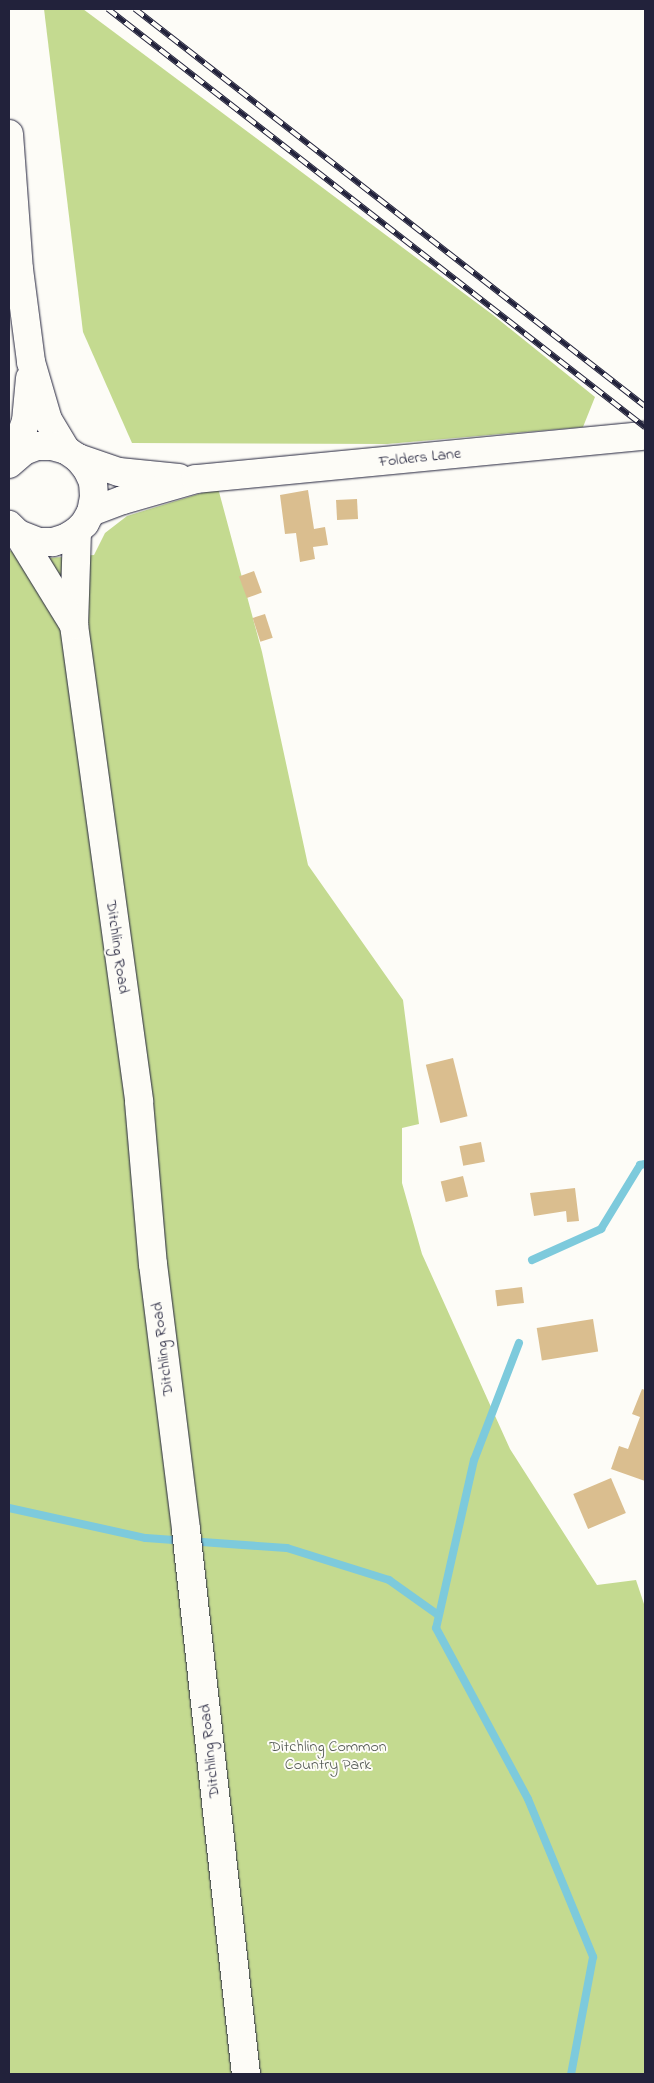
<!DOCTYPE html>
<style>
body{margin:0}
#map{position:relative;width:654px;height:2083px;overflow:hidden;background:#fdfcf7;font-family:"Indie Flower",sans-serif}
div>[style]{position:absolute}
.green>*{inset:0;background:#c4da90}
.stream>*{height:8px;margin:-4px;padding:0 4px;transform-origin:4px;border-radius:4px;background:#7dcadc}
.building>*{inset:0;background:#dabe8f;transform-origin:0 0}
.roads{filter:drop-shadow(0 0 1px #22223b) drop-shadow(0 0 1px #22223b)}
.secondary>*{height:28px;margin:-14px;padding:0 14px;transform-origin:14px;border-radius:14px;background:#fdfcf7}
.rail>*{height:5.5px;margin-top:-2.75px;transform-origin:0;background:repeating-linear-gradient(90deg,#fdfcf7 0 11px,#22223b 0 22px);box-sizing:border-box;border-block:1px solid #22223b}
span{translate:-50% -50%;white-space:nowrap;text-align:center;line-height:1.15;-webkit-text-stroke:4px #fdfcf7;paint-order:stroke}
.street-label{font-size:16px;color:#22223b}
.park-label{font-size:16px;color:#535954}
.frame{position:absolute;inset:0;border:10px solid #22223b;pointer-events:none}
</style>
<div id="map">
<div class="green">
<div style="clip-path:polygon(44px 9px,83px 9px,493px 315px,595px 397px,583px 427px,387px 444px,132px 443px,83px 332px)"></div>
<div style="clip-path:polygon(218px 488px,262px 652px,308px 865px,403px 1000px,419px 1124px,402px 1128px,402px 1183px,422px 1254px,510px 1449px,597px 1585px,636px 1580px,645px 1607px,645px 2074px,9px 2074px,9px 550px,31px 559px,94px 555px,105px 533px,127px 516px)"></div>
</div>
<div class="stream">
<div style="left:532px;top:1260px;width:76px;rotate:-24.2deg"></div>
<div style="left:601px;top:1229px;width:75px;rotate:-58.6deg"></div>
<div style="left:640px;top:1165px;width:5px;rotate:-11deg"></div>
<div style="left:519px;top:1343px;width:125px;rotate:111deg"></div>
<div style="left:474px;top:1460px;width:172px;rotate:102.7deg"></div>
<div style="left:436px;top:1628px;width:194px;rotate:61.7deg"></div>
<div style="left:528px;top:1799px;width:171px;rotate:67.6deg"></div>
<div style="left:593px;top:1957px;width:119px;rotate:100.6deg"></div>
<div style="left:9px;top:1508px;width:140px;rotate:12.4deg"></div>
<div style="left:146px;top:1538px;width:141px;rotate:4.1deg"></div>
<div style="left:287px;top:1548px;width:107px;rotate:17.4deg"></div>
<div style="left:389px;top:1580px;width:60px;rotate:35.5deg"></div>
</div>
<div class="building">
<div style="clip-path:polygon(308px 490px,314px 529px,325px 527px,328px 545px,313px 547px,315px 559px,300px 562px,296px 533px,285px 534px,280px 495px)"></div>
<div style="left:357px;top:499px;width:20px;height:21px;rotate:87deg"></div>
<div style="left:254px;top:571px;width:23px;height:16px;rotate:70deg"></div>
<div style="left:265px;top:614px;width:25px;height:13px;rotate:72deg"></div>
<div style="left:453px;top:1058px;width:60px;height:28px;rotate:76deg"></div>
<div style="left:481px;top:1142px;width:20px;height:22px;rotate:79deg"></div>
<div style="left:463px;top:1176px;width:21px;height:23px;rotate:76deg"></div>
<div style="clip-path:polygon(575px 1188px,579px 1221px,567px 1222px,566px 1211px,534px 1216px,530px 1193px)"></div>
<div style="left:522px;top:1287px;width:16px;height:27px;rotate:83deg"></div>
<div style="left:593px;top:1319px;width:33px;height:57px;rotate:81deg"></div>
<div style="clip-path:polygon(642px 1389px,645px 1390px,645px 1481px,611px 1469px,619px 1446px,628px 1449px,640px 1417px,632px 1414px)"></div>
<div style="left:611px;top:1478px;width:38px;height:41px;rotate:67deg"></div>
</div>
<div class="roads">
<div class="secondary">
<div style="left:9px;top:134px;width:135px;rotate:85.8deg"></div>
<div style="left:19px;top:269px;width:94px;rotate:82.6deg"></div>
<div style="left:31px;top:362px;width:60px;rotate:73.7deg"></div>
<div style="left:48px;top:420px;width:35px;rotate:59deg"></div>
<div style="left:78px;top:458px;width:43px;rotate:18.9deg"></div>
<div style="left:119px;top:472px;width:60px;rotate:5.7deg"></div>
<div style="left:12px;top:459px;width:40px;rotate:-69.8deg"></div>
<div style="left:26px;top:421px;width:43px;rotate:-84.7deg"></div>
<div style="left:9px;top:464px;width:20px;rotate:-41deg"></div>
<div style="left:24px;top:451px;width:14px;rotate:-21deg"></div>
<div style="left:37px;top:446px;width:15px"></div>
<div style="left:52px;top:446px;width:15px;rotate:16deg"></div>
<div style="left:66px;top:450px;width:14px;rotate:34deg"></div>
<div style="left:78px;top:458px;width:14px;rotate:51deg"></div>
<div style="left:87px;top:469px;width:14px;rotate:65deg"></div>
<div style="left:93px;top:482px;width:15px;rotate:86deg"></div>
<div style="left:94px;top:497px;width:15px;rotate:101deg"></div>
<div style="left:91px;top:512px;width:13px;rotate:119deg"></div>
<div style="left:85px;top:523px;width:11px;rotate:135deg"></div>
<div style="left:77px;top:531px;width:13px;rotate:148deg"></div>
<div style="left:66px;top:538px;width:14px;rotate:163deg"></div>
<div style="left:53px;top:542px;width:14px;rotate:180deg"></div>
<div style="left:39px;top:542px;width:22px;rotate:-159deg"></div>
<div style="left:18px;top:534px;width:13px;rotate:-135deg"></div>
<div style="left:91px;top:512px;width:34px;rotate:-21deg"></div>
<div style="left:123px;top:500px;width:76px;rotate:-16deg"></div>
<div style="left:196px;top:479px;width:451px;rotate:-5.5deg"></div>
<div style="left:77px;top:531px;width:94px;rotate:91.8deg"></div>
<div style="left:74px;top:625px;width:481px;rotate:82.2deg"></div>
<div style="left:139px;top:1102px;width:163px;rotate:85.1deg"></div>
<div style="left:153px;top:1264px;width:268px;rotate:82.9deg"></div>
<div style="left:186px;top:1530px;width:547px;rotate:83.71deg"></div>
<div style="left:18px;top:534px;width:107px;rotate:58.4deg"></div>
</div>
</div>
<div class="rail">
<div style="left:108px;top:9px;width:681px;rotate:37.9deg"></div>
<div style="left:135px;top:9px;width:646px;rotate:37.9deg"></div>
</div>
<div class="street-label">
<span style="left:420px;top:458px;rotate:-6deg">Folders Lane</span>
<span style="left:117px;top:947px;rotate:82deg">Ditchling Road</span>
<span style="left:163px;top:1349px;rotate:-97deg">Ditchling Road</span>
<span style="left:210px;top:1751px;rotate:-96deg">Ditchling Road</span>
</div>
<div class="park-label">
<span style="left:328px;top:1756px">Ditchling Common<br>Country Park</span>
</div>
<div class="frame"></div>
</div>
